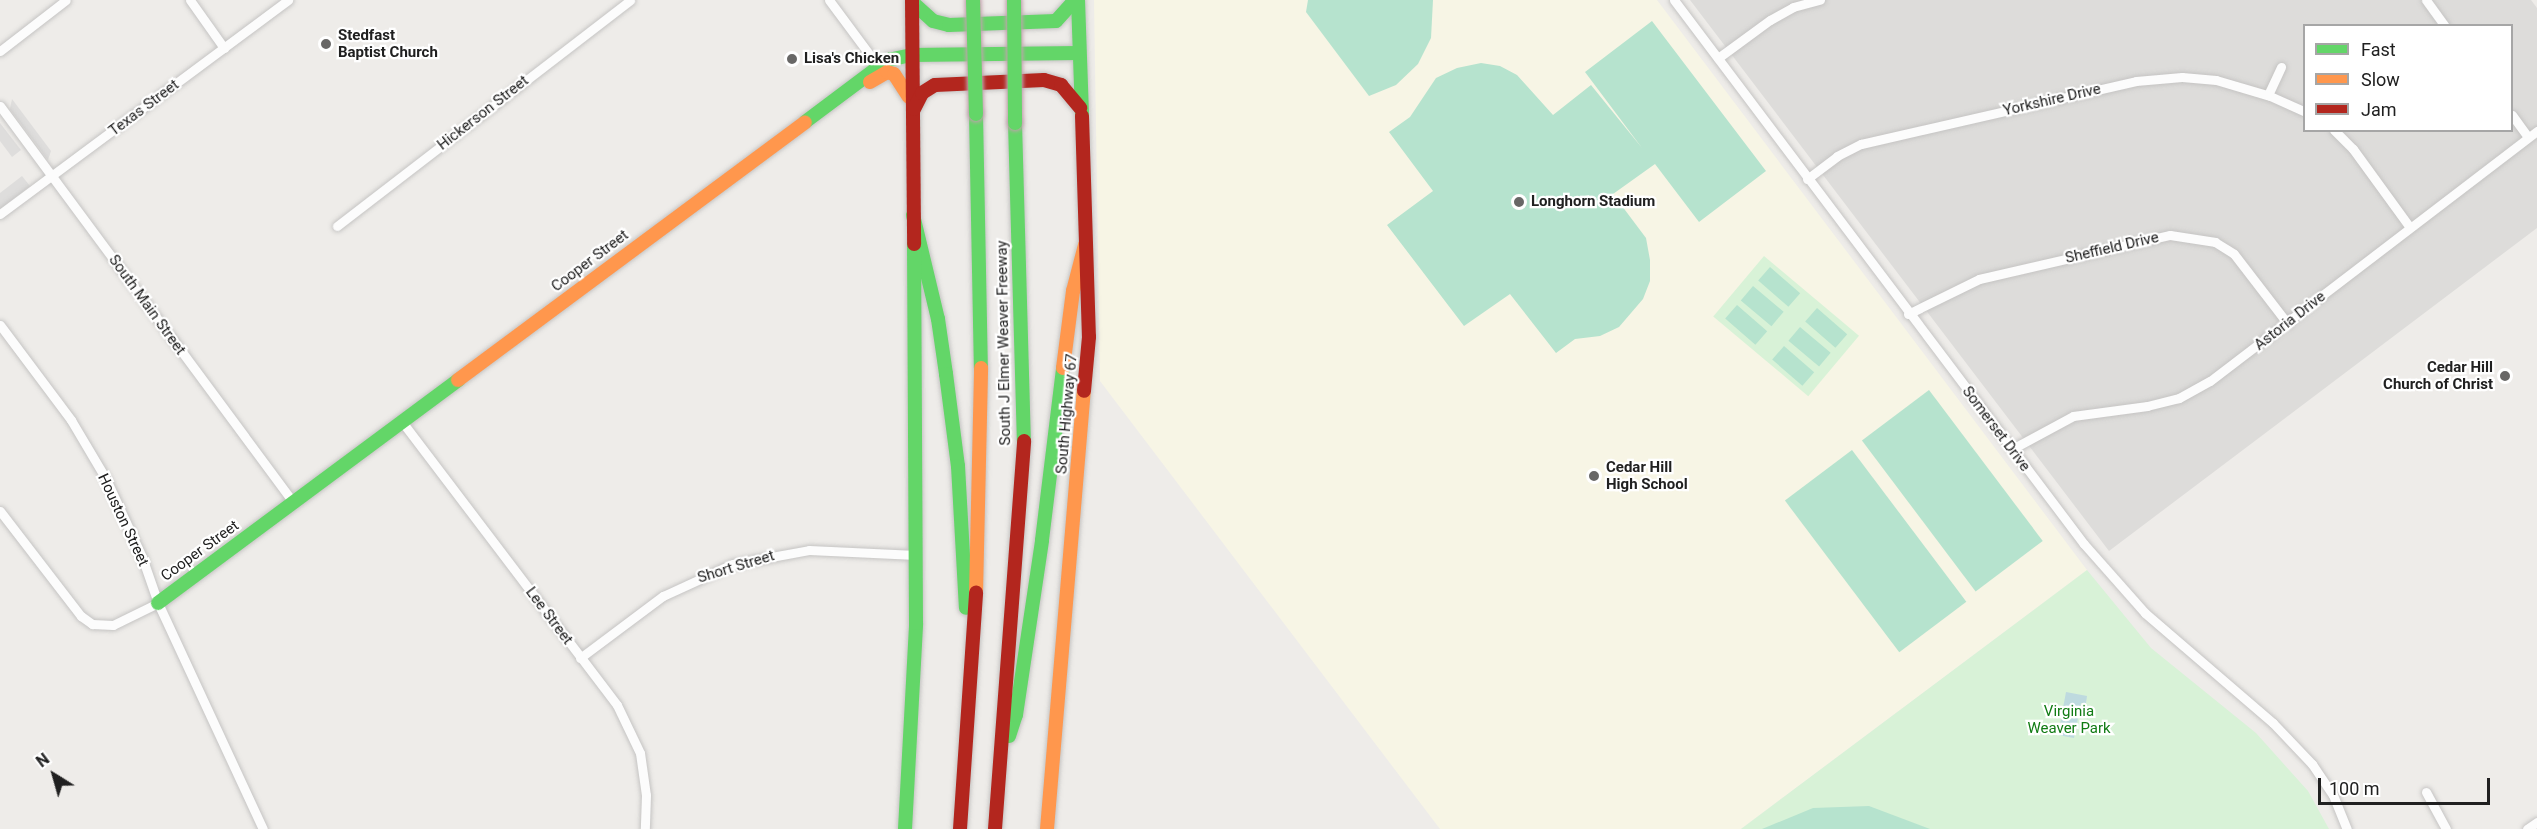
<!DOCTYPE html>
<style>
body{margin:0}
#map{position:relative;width:2537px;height:829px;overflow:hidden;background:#eeece9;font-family:Roboto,sans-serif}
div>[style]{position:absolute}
.residential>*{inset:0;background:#dddcda}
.education>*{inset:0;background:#f7f5e5}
.park>*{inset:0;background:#d8f2d7;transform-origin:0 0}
.pitch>*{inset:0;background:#b6e3ce;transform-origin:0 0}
.parking>*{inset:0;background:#dedddc}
.water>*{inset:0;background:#bedadf}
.roads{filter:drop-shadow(0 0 2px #c5c4c3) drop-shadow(0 0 2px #c5c4c3)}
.street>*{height:9px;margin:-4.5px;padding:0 4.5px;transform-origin:4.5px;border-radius:4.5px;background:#fcfcfc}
.fast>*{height:14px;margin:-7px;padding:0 7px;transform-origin:7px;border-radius:7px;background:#63d668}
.slow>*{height:14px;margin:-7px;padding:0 7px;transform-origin:7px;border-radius:7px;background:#ff974d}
.jam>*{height:14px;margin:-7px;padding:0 7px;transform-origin:7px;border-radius:7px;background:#b3261e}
.bridges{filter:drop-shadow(0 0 2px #c1a1ac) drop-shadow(0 0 2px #c1a1ac)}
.fast-bridge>*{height:14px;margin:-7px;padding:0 7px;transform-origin:7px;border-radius:7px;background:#63d668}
.dots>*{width:16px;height:16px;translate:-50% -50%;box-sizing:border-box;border:3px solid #fff;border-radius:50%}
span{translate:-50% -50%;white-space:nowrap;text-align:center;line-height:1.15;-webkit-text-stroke:4.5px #fff;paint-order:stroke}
.poi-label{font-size:15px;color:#202020;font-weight:700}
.left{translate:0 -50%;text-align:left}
.right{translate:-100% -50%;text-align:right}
.street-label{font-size:15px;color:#202020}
.park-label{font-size:15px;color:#117b14}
.legend{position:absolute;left:2303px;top:24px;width:210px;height:108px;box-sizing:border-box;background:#fff;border:2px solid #a6a6a6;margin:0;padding:8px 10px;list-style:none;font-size:18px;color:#202020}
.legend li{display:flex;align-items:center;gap:12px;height:30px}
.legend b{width:30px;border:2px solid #a6a6a6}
.north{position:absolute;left:24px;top:745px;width:60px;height:60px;-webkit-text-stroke:4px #fff;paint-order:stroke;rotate:323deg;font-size:16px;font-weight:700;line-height:24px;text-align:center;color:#202020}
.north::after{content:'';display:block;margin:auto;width:21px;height:27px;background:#202020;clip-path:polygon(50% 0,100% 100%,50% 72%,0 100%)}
.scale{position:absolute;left:2318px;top:778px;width:172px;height:27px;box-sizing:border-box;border:3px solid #202020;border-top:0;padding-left:8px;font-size:18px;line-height:21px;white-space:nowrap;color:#202020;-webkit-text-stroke:4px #fff;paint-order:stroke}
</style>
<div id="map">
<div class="residential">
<div style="clip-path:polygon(evenodd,1690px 0,2531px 0,2537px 8px,2537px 228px,2109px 551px,1690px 0,2304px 26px,2512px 26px,2512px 130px,2304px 130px,2304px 26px)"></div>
</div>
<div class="education">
<div style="clip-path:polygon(1094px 0,1657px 0,2087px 570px,1741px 829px,1440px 829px,1100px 381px)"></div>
</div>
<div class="park">
<div style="left:1764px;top:256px;width:124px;height:79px;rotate:40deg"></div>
<div style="clip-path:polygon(2087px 570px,2151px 648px,2256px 733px,2308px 791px,2329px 829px,1741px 829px)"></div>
</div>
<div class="pitch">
<div style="clip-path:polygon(1308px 0,1433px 0,1431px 38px,1418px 64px,1396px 85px,1369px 96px,1306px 12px)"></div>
<div style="clip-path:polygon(1652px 21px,1766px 171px,1699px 222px,1655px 164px,1613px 194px,1646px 238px,1650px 260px,1650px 281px,1643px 299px,1619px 327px,1600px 336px,1575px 339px,1556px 353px,1510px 294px,1464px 326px,1387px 225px,1433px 191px,1389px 132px,1410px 117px,1436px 78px,1457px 68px,1481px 63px,1500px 66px,1517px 75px,1553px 115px,1591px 85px,1642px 148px,1585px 72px)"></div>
<div style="left:1770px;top:267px;width:40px;height:18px;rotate:41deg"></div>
<div style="left:1753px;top:286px;width:40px;height:19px;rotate:40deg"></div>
<div style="left:1737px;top:305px;width:40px;height:18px;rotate:41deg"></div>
<div style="left:1817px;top:308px;width:40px;height:18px;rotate:41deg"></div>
<div style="left:1800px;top:327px;width:40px;height:18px;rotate:40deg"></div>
<div style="left:1784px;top:346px;width:40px;height:18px;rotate:41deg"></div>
<div style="left:1929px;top:390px;width:189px;height:84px;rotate:53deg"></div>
<div style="left:1852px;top:450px;width:190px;height:84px;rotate:53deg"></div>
<div style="clip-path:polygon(1869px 806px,1930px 829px,1762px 829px,1813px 808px)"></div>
</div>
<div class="parking">
<div style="clip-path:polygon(12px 99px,51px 151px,48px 160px,10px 109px)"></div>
<div style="clip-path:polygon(0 123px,21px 150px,12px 157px,0 141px)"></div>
<div style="clip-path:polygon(22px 176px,30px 186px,0 209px,0 193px)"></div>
</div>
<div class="water">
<div style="clip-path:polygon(2066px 692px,2087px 696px,2086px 703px,2081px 703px,2074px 738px,2058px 735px)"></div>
</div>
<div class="roads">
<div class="street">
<div style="left:190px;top:0;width:59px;rotate:54.7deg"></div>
<div style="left:829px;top:0;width:82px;rotate:53.4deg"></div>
<div style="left:1674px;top:0;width:681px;rotate:53deg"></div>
<div style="left:2084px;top:544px;width:92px;rotate:48.5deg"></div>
<div style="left:2145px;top:613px;width:169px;rotate:40.7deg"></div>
<div style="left:2273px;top:723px;width:57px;rotate:46.4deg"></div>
<div style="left:2312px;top:764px;width:37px;rotate:56deg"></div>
<div style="left:2333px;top:795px;width:37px;rotate:68deg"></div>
<div style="left:2426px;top:0;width:32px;rotate:54deg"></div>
<div style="left:0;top:51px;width:83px;rotate:-37.7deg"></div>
<div style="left:1718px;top:58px;width:64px;rotate:-36.2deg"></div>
<div style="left:1770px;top:20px;width:26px;rotate:-29deg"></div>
<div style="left:1793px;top:7px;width:28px;rotate:-15deg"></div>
<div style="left:2268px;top:95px;width:31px;rotate:-65deg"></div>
<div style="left:0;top:106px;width:494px;rotate:53.5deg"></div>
<div style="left:2512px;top:115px;width:27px;rotate:54deg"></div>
<div style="left:2334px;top:130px;width:27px;rotate:45deg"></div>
<div style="left:2353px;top:149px;width:95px;rotate:54deg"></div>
<div style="left:1807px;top:179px;width:38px;rotate:-37deg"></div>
<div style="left:1837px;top:156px;width:27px;rotate:-27deg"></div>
<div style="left:1861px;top:144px;width:282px;rotate:-12.9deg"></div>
<div style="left:2136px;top:81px;width:46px;rotate:-5deg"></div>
<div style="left:2182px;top:77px;width:34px;rotate:5deg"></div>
<div style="left:2216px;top:80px;width:56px;rotate:16.5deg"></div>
<div style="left:2270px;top:96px;width:37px;rotate:24deg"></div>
<div style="left:0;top:214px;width:359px;rotate:-36.6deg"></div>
<div style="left:337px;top:226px;width:370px;rotate:-37.6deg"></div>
<div style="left:1908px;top:314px;width:79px;rotate:-26.2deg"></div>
<div style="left:1979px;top:279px;width:196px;rotate:-13deg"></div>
<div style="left:2170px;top:235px;width:46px;rotate:8.8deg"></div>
<div style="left:2215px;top:242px;width:22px;rotate:32deg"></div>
<div style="left:2234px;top:254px;width:88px;rotate:52.4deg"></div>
<div style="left:0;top:325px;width:119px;rotate:53.2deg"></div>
<div style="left:71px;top:420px;width:69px;rotate:59.3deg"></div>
<div style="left:106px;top:479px;width:86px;rotate:65.2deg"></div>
<div style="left:142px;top:557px;width:49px;rotate:70.8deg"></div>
<div style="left:158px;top:603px;width:249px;rotate:65.1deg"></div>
<div style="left:403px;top:423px;width:354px;rotate:52.8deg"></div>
<div style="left:617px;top:705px;width:53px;rotate:64.4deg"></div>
<div style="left:640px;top:753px;width:42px;rotate:81.9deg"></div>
<div style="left:646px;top:795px;width:34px;rotate:92deg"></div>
<div style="left:2012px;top:449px;width:69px;rotate:-28.4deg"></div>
<div style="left:2073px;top:416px;width:75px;rotate:-7.7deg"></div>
<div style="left:2147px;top:406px;width:33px;rotate:-14deg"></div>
<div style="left:2179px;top:398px;width:35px;rotate:-29deg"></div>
<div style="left:2210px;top:381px;width:412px;rotate:-37.4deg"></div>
<div style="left:0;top:511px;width:133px;rotate:52.4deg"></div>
<div style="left:81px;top:616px;width:14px;rotate:36deg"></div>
<div style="left:92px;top:624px;width:21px;rotate:3deg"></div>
<div style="left:113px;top:625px;width:50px;rotate:-26.1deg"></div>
<div style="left:580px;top:658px;width:104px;rotate:-36.8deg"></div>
<div style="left:663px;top:596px;width:77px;rotate:-24.6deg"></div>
<div style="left:733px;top:564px;width:77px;rotate:-10.4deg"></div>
<div style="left:809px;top:550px;width:107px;rotate:2.7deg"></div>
<div style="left:2426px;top:792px;width:42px;rotate:61.6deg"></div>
<div style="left:2527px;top:829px;width:12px;rotate:-35deg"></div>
</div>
<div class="fast">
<div style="left:1078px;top:0;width:116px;rotate:88deg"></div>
<div style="left:912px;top:2px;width:28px;rotate:42deg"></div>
<div style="left:933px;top:21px;width:16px;rotate:14deg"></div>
<div style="left:949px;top:25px;width:107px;rotate:-2.1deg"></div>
<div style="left:1056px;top:21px;width:28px;rotate:-48deg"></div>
<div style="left:976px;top:114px;width:254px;rotate:88.9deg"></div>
<div style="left:805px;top:122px;width:104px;rotate:-36.8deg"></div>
<div style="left:888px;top:60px;width:24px;rotate:-12deg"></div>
<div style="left:911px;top:55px;width:168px;rotate:-0.7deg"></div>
<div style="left:1015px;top:123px;width:318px;rotate:88.4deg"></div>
<div style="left:913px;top:215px;width:107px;rotate:76.5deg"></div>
<div style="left:938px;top:319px;width:56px;rotate:81.7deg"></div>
<div style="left:946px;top:374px;width:93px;rotate:82.6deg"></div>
<div style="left:958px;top:466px;width:142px;rotate:86.8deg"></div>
<div style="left:158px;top:603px;width:374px;rotate:-36.6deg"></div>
<div style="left:1009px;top:736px;width:22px;rotate:-72deg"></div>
<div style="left:1016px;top:715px;width:177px;rotate:-81.5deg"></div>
<div style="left:1042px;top:540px;width:173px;rotate:-83deg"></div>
<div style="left:905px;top:829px;width:206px;rotate:-86.9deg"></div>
<div style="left:916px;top:623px;width:379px;rotate:-90.3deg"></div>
</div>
<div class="slow">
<div style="left:870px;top:82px;width:20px;rotate:-30deg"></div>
<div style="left:887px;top:72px;width:7px;rotate:16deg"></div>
<div style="left:894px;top:74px;width:27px;rotate:57deg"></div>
<div style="left:1063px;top:368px;width:78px;rotate:-82.6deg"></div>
<div style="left:1073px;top:291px;width:48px;rotate:-75.4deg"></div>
<div style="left:458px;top:380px;width:432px;rotate:-36.6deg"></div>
<div style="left:976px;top:593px;width:225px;rotate:-88.7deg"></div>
<div style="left:1047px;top:829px;width:440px;rotate:-85.2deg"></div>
</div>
<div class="jam">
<div style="left:912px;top:0;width:244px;rotate:89.5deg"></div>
<div style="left:914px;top:109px;width:18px;rotate:-63deg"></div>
<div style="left:922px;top:93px;width:15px;rotate:-32deg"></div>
<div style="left:935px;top:85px;width:109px;rotate:-2.6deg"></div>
<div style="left:1044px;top:80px;width:18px;rotate:16deg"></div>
<div style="left:1061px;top:85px;width:30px;rotate:50deg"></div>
<div style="left:1082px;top:116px;width:221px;rotate:88.2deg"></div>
<div style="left:1089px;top:337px;width:54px;rotate:95.3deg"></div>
<div style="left:960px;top:829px;width:237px;rotate:-86.1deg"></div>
<div style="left:995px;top:829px;width:389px;rotate:-85.7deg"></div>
</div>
</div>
<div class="bridges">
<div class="fast-bridge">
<div style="left:973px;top:0;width:114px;rotate:88.5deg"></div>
<div style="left:1014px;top:0;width:123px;rotate:89.5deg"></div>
</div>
</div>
<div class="dots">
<div style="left:326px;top:44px;background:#686766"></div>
<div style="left:792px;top:59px;background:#686766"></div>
<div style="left:1519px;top:202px;background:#686766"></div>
<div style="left:2505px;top:376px;background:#686766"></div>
<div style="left:1594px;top:476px;background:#686766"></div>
</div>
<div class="poi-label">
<span class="left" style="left:338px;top:44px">Stedfast<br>Baptist Church</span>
<span class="left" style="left:804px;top:59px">Lisa's Chicken</span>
<span class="left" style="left:1531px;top:202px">Longhorn Stadium</span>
<span class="right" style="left:2493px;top:376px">Cedar Hill<br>Church of Christ</span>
<span class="left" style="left:1606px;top:476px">Cedar Hill<br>High School</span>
</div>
<div class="street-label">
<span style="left:2052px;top:100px;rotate:-13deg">Yorkshire Drive</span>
<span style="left:144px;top:108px;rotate:-37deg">Texas Street</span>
<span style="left:483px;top:113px;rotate:-38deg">Hickerson Street</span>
<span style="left:2112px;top:248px;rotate:-13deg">Sheffield Drive</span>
<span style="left:590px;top:261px;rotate:-37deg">Cooper Street</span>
<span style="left:147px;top:305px;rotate:54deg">South Main Street</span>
<span style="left:2290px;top:321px;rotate:-38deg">Astoria Drive</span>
<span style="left:1004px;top:343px;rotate:-91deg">South J Elmer Weaver Freeway</span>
<span style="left:1067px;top:414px;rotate:-85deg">South Highway 67</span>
<span style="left:1996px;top:429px;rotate:53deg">Somerset Drive</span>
<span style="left:123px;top:520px;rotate:65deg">Houston Street</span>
<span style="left:200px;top:551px;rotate:-36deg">Cooper Street</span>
<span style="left:736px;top:567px;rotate:-17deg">Short Street</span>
<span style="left:549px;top:616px;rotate:53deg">Lee Street</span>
</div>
<div class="park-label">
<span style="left:2069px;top:720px">Virginia<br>Weaver Park</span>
</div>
<ul class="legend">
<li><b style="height:8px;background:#63d668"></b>Fast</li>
<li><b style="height:8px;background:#ff974d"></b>Slow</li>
<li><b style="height:8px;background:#b3261e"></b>Jam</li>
</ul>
<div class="north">N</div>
<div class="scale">100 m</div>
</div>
